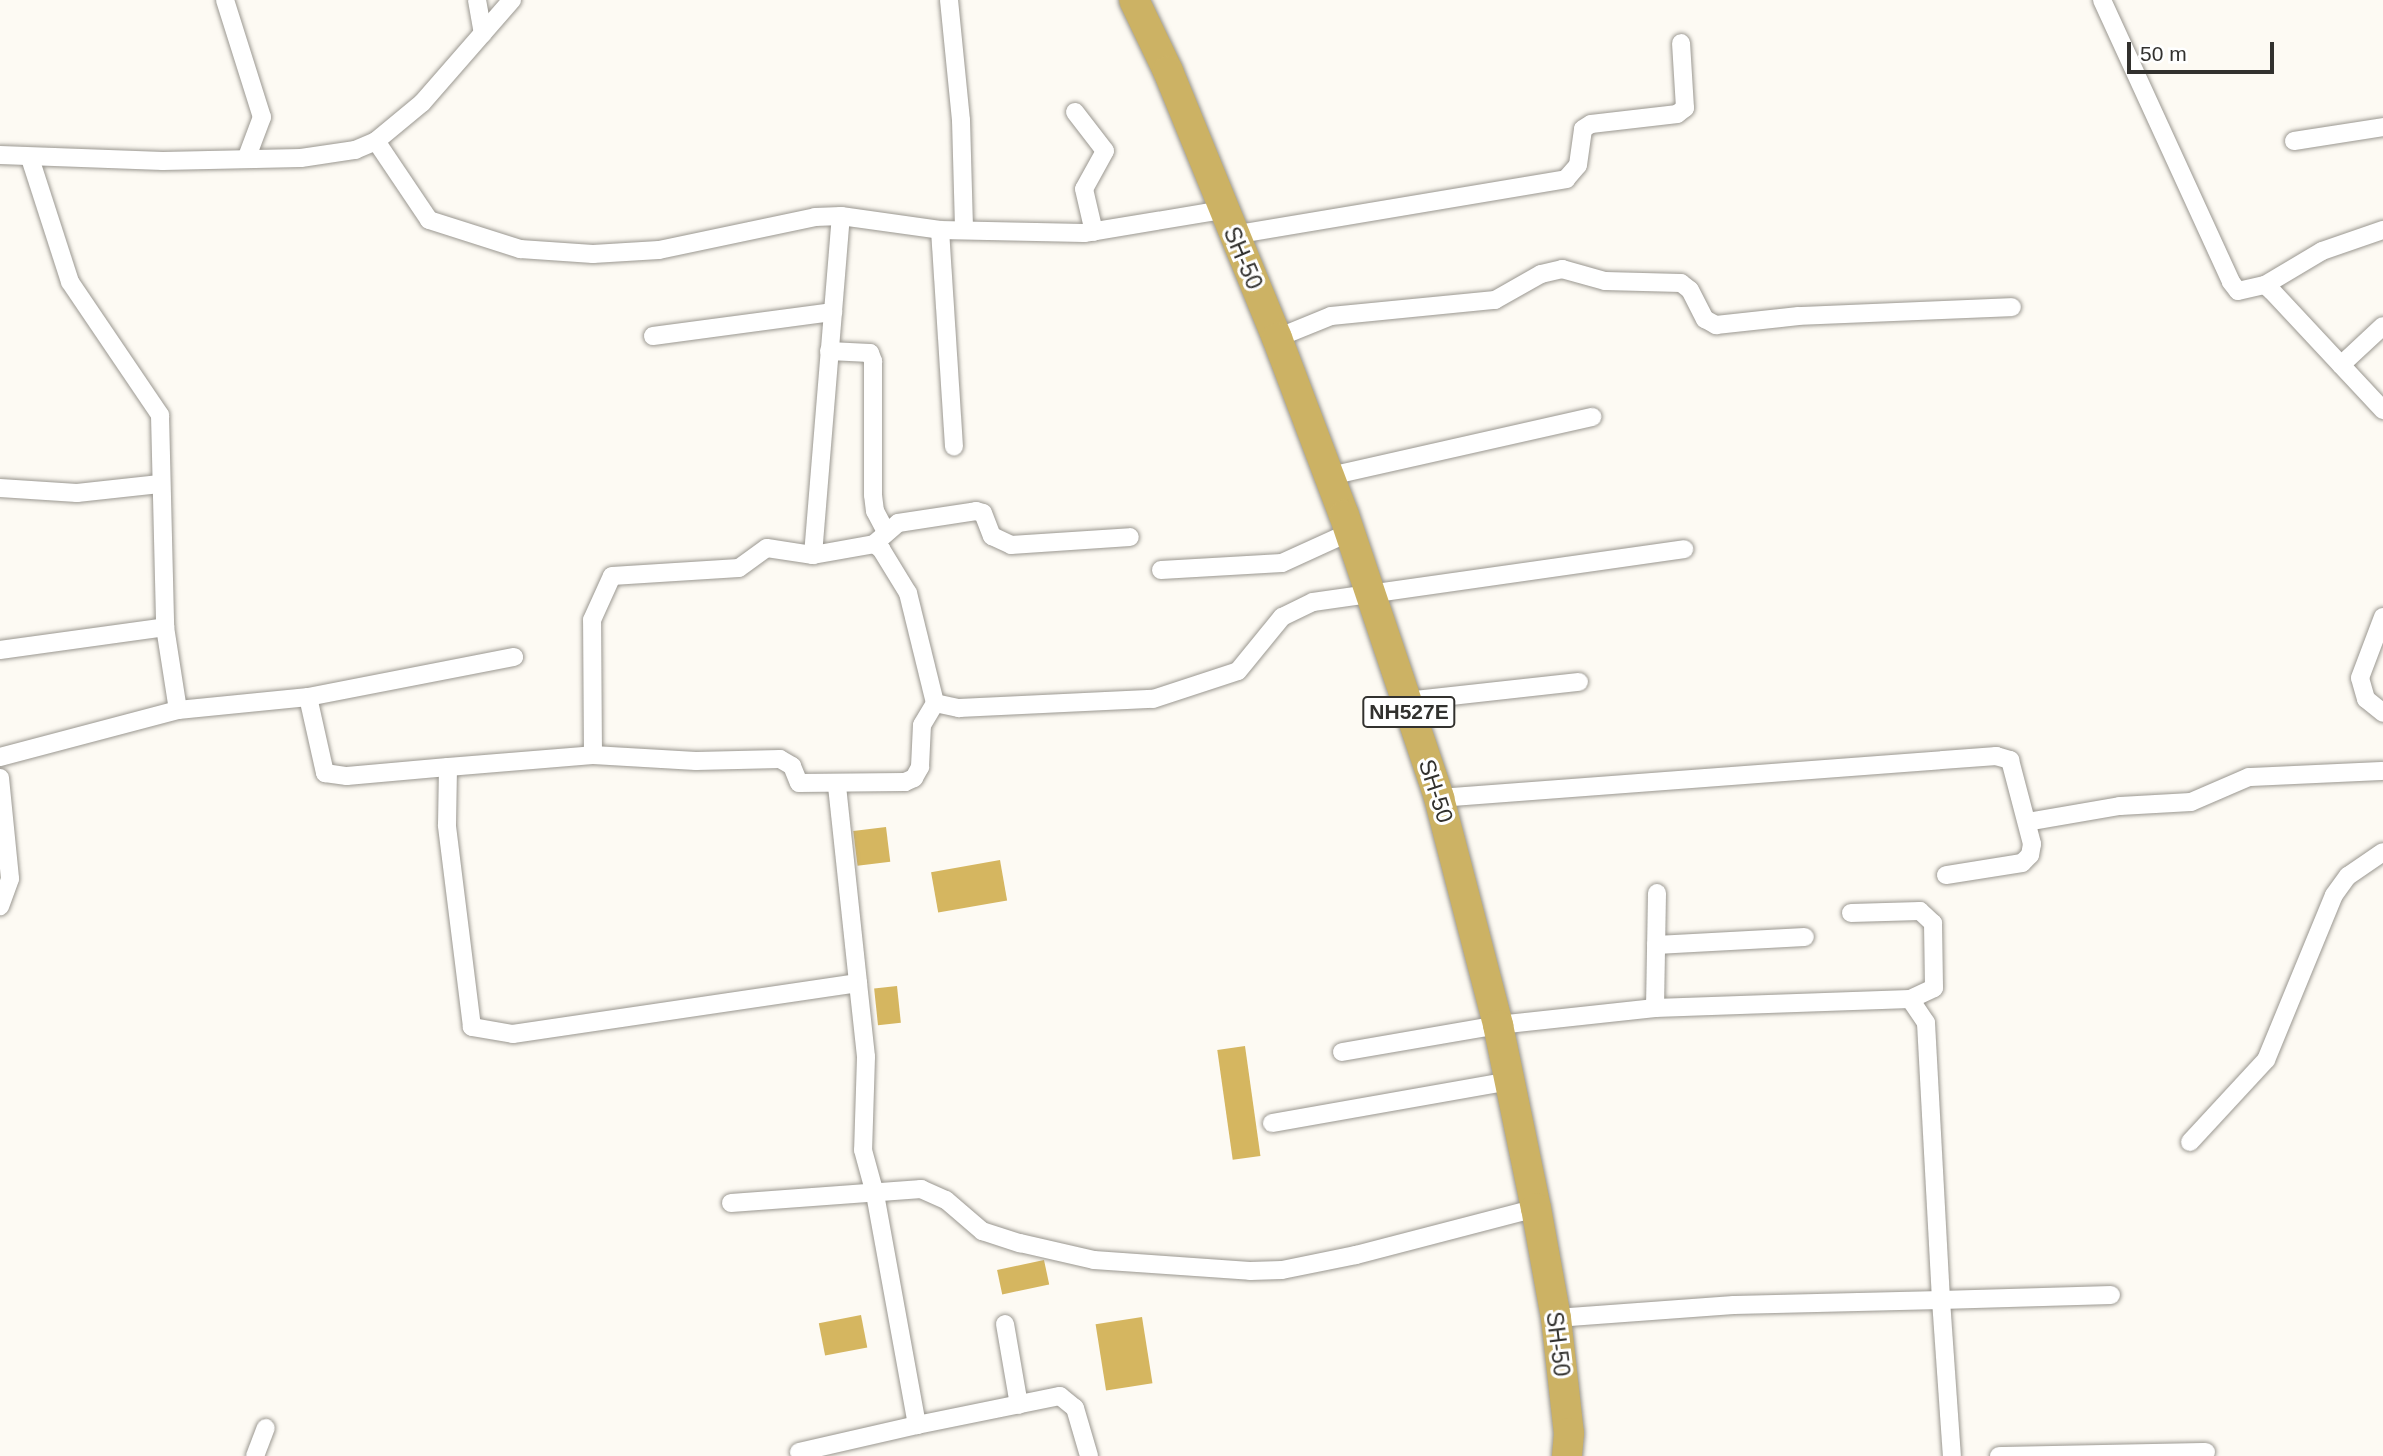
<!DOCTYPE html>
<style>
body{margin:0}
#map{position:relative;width:2383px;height:1456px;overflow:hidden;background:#fdfaf3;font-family:Helvetica,sans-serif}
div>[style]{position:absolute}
.building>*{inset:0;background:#d5b660;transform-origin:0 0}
.roads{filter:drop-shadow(0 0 2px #9a9790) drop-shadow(0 0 2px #9a9790)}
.minor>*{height:18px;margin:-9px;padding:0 9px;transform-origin:9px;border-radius:9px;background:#fff}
.trunk>*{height:30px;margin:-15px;padding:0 15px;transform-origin:15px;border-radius:15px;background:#ccb264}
span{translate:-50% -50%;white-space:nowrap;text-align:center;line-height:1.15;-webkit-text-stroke:6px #fff;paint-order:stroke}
.shield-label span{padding:2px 5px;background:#fff;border:2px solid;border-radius:5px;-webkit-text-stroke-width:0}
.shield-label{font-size:21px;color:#32312e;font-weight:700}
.street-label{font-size:23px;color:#32312e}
.scale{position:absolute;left:2127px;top:42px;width:147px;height:32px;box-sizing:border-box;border:4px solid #32312e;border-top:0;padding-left:9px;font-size:21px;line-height:24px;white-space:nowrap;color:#32312e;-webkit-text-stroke:5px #fff;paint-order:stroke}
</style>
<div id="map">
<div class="building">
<div style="left:886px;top:827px;width:35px;height:33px;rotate:83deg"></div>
<div style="left:1000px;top:860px;width:41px;height:70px;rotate:80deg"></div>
<div style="left:897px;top:986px;width:37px;height:23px;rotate:84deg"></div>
<div style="left:1245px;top:1046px;width:111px;height:28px;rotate:82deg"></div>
<div style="left:1044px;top:1260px;width:25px;height:48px;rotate:78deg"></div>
<div style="left:861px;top:1315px;width:33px;height:43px;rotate:79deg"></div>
<div style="left:1142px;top:1317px;width:67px;height:47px;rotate:81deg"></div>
</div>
<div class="roads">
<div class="minor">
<div style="left:225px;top:0;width:123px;rotate:72.5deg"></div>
<div style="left:262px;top:117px;width:43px;rotate:110.6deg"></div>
<div style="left:477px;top:0;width:34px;rotate:80deg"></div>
<div style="left:949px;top:0;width:121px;rotate:84.3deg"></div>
<div style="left:961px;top:120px;width:110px;rotate:88.4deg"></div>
<div style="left:2102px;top:0;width:310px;rotate:65.4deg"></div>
<div style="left:2231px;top:282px;width:11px;rotate:52deg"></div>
<div style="left:2238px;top:291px;width:28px;rotate:-13deg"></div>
<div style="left:2265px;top:285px;width:9px;rotate:41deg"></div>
<div style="left:2272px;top:291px;width:163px;rotate:47deg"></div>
<div style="left:1075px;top:112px;width:49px;rotate:52.4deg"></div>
<div style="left:1105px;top:151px;width:43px;rotate:118.9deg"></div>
<div style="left:1084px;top:189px;width:44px;rotate:76.9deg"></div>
<div style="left:376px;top:141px;width:95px;rotate:56.1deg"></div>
<div style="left:429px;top:220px;width:96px;rotate:17.7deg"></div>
<div style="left:520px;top:249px;width:73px;rotate:3.9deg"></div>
<div style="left:593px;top:254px;width:66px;rotate:-3.5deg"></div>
<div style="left:659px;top:250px;width:159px;rotate:-11.9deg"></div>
<div style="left:815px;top:217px;width:26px;rotate:-2deg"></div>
<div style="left:841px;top:216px;width:100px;rotate:8deg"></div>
<div style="left:940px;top:230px;width:144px;rotate:1.2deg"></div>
<div style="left:1084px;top:233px;width:141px;rotate:-9.4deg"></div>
<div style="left:2294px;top:141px;width:90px;rotate:-8.9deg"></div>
<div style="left:0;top:155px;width:163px;rotate:2.1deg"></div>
<div style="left:163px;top:161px;width:138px;rotate:-1.2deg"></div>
<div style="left:301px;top:158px;width:55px;rotate:-8.4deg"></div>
<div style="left:355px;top:150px;width:23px;rotate:-23deg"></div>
<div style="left:376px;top:141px;width:60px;rotate:-39.6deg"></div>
<div style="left:422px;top:103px;width:137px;rotate:-48.9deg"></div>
<div style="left:30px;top:158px;width:130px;rotate:72.1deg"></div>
<div style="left:70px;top:282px;width:161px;rotate:55.9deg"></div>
<div style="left:160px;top:415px;width:212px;rotate:88.6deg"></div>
<div style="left:165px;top:627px;width:84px;rotate:81.1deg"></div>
<div style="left:940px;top:230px;width:217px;rotate:86.3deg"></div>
<div style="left:1233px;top:235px;width:338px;rotate:-9.5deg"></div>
<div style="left:1566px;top:179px;width:18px;rotate:-49deg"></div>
<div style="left:1578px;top:165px;width:36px;rotate:-82deg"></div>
<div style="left:1583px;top:129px;width:9px;rotate:-32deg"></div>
<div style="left:1591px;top:124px;width:87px;rotate:-6.6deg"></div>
<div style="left:1677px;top:114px;width:10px;rotate:-37deg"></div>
<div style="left:1685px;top:108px;width:65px;rotate:-93.5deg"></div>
<div style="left:2265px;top:285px;width:66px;rotate:-30.8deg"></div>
<div style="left:2322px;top:251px;width:65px;rotate:-19deg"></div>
<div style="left:653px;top:336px;width:182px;rotate:-7.6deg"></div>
<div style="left:1277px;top:338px;width:58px;rotate:-22.2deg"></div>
<div style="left:1331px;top:316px;width:165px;rotate:-5.6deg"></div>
<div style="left:1495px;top:300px;width:53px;rotate:-29.5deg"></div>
<div style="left:1541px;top:274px;width:22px;rotate:-13deg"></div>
<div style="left:1562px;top:269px;width:45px;rotate:15.6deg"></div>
<div style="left:1605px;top:281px;width:76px;rotate:1.5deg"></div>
<div style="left:1681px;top:283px;width:11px;rotate:38deg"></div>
<div style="left:1690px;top:290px;width:33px;rotate:63deg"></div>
<div style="left:1705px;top:319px;width:13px;rotate:29deg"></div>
<div style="left:1716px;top:325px;width:83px;rotate:-6.2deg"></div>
<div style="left:1799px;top:316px;width:213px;rotate:-2.4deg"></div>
<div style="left:829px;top:351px;width:41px;rotate:2.8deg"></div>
<div style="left:870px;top:353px;width:9px;rotate:69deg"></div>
<div style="left:873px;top:361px;width:134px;rotate:90deg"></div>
<div style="left:873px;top:495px;width:16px;rotate:83deg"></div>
<div style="left:875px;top:511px;width:24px;rotate:62deg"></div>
<div style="left:2341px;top:365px;width:57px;rotate:-42.9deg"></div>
<div style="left:1330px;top:476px;width:269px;rotate:-12.7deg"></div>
<div style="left:0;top:488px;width:77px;rotate:3.7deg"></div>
<div style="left:77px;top:493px;width:83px;rotate:-6.2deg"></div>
<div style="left:874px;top:544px;width:32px;rotate:-41deg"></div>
<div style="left:898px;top:523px;width:79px;rotate:-8.7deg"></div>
<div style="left:976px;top:511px;width:7px;rotate:16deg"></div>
<div style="left:983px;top:513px;width:25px;rotate:69deg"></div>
<div style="left:992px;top:536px;width:21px;rotate:25deg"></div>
<div style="left:1011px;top:545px;width:119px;rotate:-3.8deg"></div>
<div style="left:813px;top:555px;width:340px;rotate:-85.3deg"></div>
<div style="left:1161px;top:570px;width:121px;rotate:-3.3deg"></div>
<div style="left:1282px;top:563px;width:75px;rotate:-24.5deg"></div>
<div style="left:2383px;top:617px;width:65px;rotate:110.7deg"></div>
<div style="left:2360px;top:678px;width:22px;rotate:74deg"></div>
<div style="left:2366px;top:699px;width:22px;rotate:39deg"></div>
<div style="left:0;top:650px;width:167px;rotate:-7.9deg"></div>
<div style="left:308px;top:697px;width:210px;rotate:-11deg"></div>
<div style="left:1406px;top:701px;width:174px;rotate:-6.3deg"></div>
<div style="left:593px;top:755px;width:135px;rotate:-90.4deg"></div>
<div style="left:592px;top:620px;width:48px;rotate:-65.6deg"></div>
<div style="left:612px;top:576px;width:127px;rotate:-3.6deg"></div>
<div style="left:739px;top:568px;width:34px;rotate:-36deg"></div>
<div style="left:767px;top:548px;width:47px;rotate:8.7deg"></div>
<div style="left:813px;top:555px;width:62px;rotate:-10.2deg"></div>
<div style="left:874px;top:544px;width:9px;rotate:36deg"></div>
<div style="left:881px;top:549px;width:52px;rotate:58.5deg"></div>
<div style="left:908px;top:593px;width:113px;rotate:76.2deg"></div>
<div style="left:0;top:757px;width:184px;rotate:-14.8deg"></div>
<div style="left:178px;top:710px;width:131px;rotate:-5.7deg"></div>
<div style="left:308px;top:697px;width:78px;rotate:77.4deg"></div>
<div style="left:325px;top:773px;width:22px;rotate:8deg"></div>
<div style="left:347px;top:776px;width:101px;rotate:-5.1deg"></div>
<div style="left:0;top:778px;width:101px;rotate:84.3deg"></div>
<div style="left:10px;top:879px;width:29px;rotate:110deg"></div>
<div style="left:837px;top:786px;width:198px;rotate:83.9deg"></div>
<div style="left:858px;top:983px;width:349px;rotate:171.6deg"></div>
<div style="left:513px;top:1034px;width:42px;rotate:-170.3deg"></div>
<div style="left:472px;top:1027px;width:204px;rotate:-97.1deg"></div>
<div style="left:447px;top:825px;width:58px;rotate:-89deg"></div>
<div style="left:448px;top:767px;width:145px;rotate:-4.7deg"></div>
<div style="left:593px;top:755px;width:103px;rotate:3.3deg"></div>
<div style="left:696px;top:761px;width:84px;rotate:-1.4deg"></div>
<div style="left:780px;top:759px;width:14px;rotate:30deg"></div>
<div style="left:792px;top:766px;width:18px;rotate:68deg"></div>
<div style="left:799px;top:783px;width:106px;rotate:-0.5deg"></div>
<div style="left:905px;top:782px;width:10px;rotate:-24deg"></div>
<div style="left:914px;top:778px;width:13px;rotate:-61deg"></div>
<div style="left:920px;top:767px;width:42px;rotate:-87.3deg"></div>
<div style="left:922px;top:725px;width:26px;rotate:-59deg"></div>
<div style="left:935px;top:703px;width:25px;rotate:12deg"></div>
<div style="left:959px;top:708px;width:194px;rotate:-2.7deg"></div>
<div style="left:1153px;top:699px;width:89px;rotate:-18.2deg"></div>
<div style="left:1238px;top:671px;width:70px;rotate:-50.8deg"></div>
<div style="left:1282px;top:617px;width:34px;rotate:-26deg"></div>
<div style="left:1313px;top:602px;width:375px;rotate:-8.1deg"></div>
<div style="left:1439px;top:798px;width:559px;rotate:-4.31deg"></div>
<div style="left:1996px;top:756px;width:15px;rotate:16deg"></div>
<div style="left:2010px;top:760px;width:87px;rotate:75.3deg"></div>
<div style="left:2032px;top:844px;width:11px;rotate:100deg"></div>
<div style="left:2030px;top:855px;width:11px;rotate:135deg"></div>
<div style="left:2022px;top:863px;width:77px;rotate:171deg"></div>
<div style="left:2027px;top:822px;width:94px;rotate:-9.8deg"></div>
<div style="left:2120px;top:806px;width:71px;rotate:-3.2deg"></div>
<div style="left:2191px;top:802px;width:63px;rotate:-23.3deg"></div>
<div style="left:2249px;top:777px;width:134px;rotate:-2.6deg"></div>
<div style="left:1851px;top:913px;width:69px;rotate:-1.7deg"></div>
<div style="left:1920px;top:911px;width:18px;rotate:43deg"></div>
<div style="left:1933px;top:923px;width:65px;rotate:89.1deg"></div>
<div style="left:1934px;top:988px;width:26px;rotate:155deg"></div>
<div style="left:1656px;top:945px;width:149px;rotate:-3.1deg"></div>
<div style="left:858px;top:983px;width:74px;rotate:83.8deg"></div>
<div style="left:866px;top:1057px;width:93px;rotate:91.8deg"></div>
<div style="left:863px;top:1150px;width:46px;rotate:74.7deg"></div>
<div style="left:875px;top:1194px;width:235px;rotate:79.7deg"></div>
<div style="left:917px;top:1425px;width:146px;rotate:-11.5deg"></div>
<div style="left:1060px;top:1396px;width:19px;rotate:39deg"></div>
<div style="left:1075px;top:1408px;width:50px;rotate:73.7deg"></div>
<div style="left:1655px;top:1008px;width:115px;rotate:-89deg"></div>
<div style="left:1342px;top:1052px;width:158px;rotate:-9.8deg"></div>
<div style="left:1498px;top:1025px;width:158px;rotate:-6.2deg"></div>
<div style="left:1655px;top:1008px;width:255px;rotate:-2deg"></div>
<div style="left:1910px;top:999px;width:29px;rotate:56deg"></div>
<div style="left:1926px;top:1023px;width:277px;rotate:86.9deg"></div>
<div style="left:1941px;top:1300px;width:170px;rotate:-1.7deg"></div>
<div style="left:1272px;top:1123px;width:242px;rotate:-10deg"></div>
<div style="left:2190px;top:1142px;width:112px;rotate:-47.2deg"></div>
<div style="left:2266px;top:1060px;width:178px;rotate:-67.6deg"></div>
<div style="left:2334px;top:895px;width:24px;rotate:-54deg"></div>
<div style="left:2348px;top:876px;width:42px;rotate:-34.4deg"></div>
<div style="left:731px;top:1203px;width:191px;rotate:-4.2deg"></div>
<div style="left:921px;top:1189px;width:27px;rotate:24deg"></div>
<div style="left:946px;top:1200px;width:48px;rotate:40.7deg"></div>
<div style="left:982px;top:1231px;width:40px;rotate:18deg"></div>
<div style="left:1020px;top:1243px;width:76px;rotate:12.9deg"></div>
<div style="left:1094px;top:1260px;width:156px;rotate:4deg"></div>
<div style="left:1250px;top:1271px;width:32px;rotate:-2deg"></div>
<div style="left:1282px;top:1270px;width:76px;rotate:-11.5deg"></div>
<div style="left:1356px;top:1255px;width:186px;rotate:-14.6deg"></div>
<div style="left:1556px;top:1318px;width:178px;rotate:-4.2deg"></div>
<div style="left:1734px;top:1305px;width:207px;rotate:-1.4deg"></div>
<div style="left:1941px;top:1300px;width:156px;rotate:86deg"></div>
<div style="left:1005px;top:1324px;width:82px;rotate:80.2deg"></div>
<div style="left:799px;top:1452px;width:121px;rotate:-12.9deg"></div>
<div style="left:255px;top:1456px;width:30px;rotate:-69deg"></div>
<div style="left:1999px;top:1456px;width:207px;rotate:-1.1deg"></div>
</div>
<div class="trunk">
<div style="left:1134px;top:0;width:79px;rotate:64.4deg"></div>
<div style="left:1168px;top:71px;width:288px;rotate:67.8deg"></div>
<div style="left:1277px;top:338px;width:189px;rotate:69.3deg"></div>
<div style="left:1344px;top:515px;width:299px;rotate:71.4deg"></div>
<div style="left:1439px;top:798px;width:235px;rotate:75.4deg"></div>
<div style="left:1498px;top:1025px;width:187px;rotate:78.3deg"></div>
<div style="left:1536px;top:1208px;width:112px;rotate:79.7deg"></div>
<div style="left:1556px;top:1318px;width:116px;rotate:83.6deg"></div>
<div style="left:1569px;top:1433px;width:23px;rotate:95deg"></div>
</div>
</div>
<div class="shield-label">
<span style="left:1409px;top:712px">NH527E</span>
</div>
<div class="street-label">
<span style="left:1243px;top:258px;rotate:67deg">SH-50</span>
<span style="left:1436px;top:791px;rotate:72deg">SH-50</span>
<span style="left:1558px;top:1344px;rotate:83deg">SH-50</span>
</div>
<div class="scale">50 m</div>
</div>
